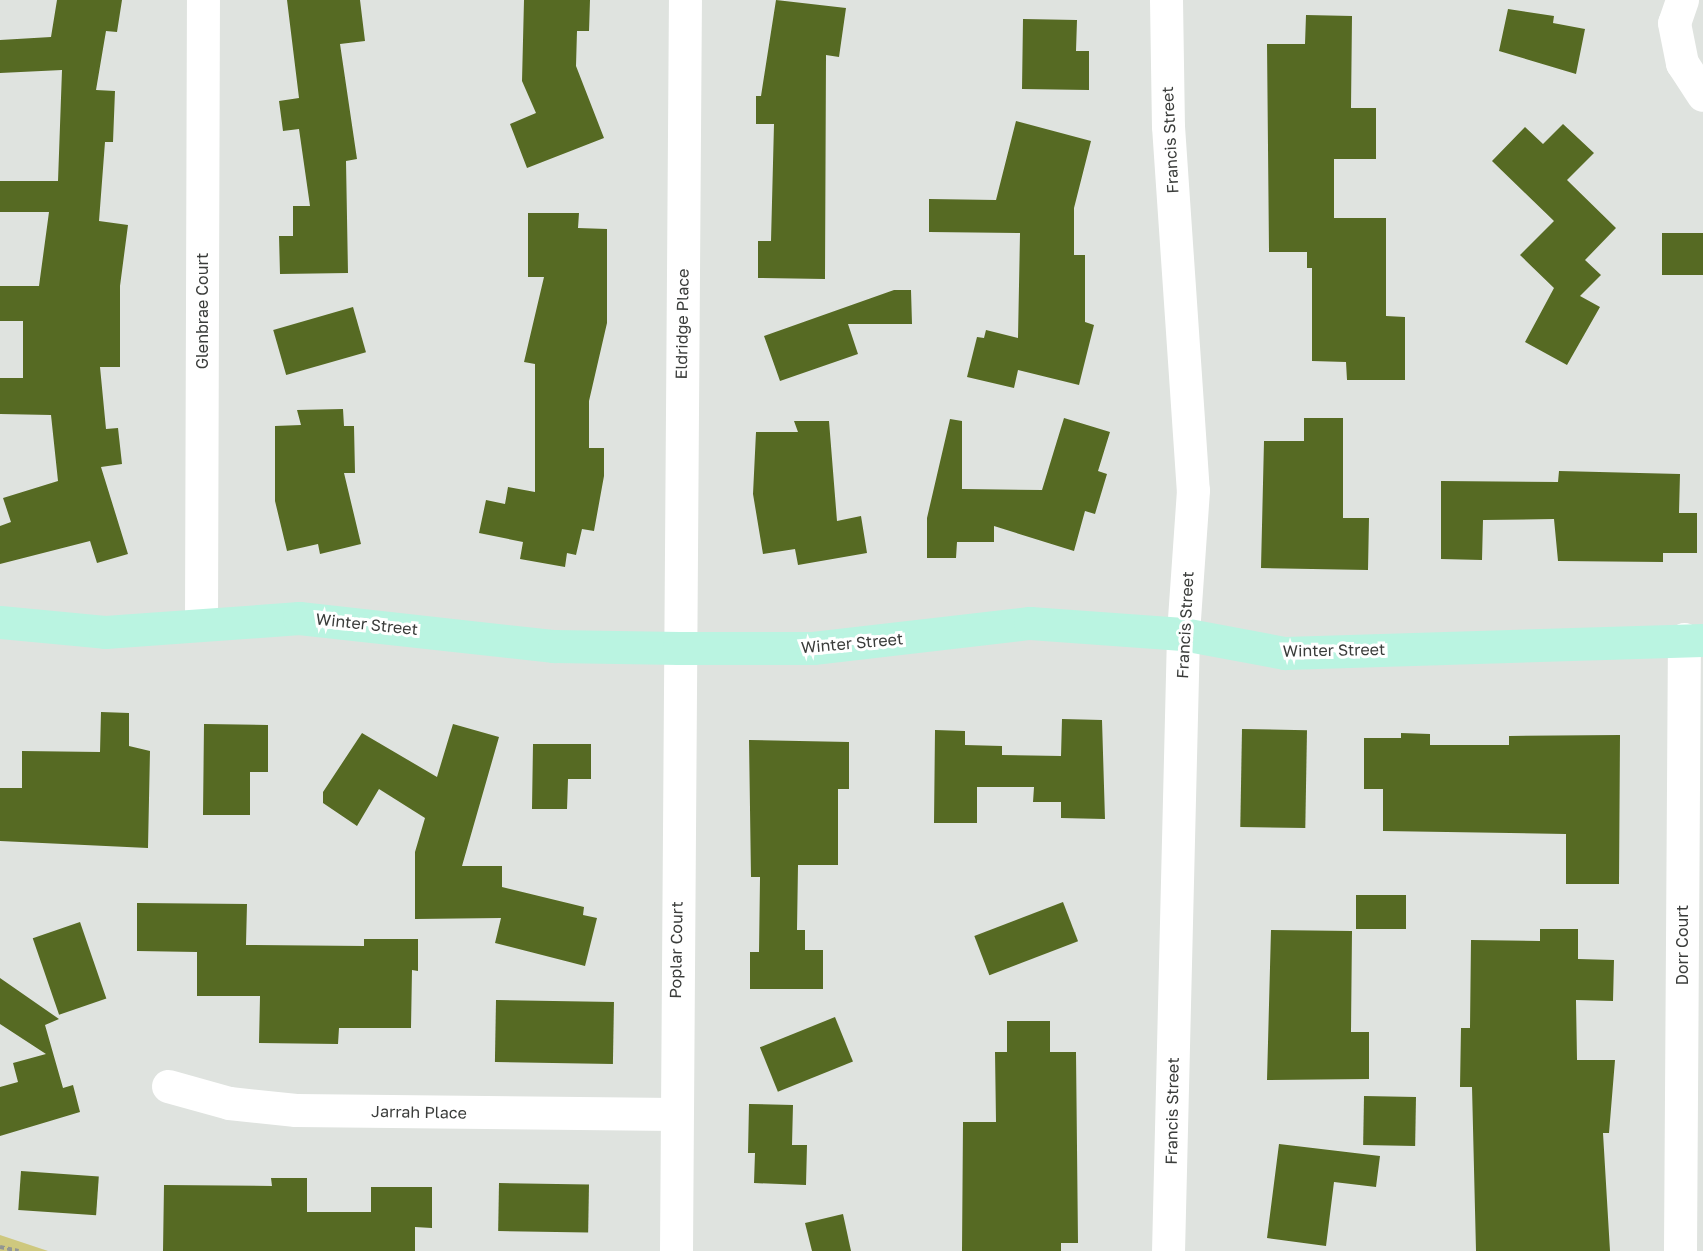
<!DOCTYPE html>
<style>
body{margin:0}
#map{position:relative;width:1703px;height:1251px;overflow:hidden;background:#dfe3df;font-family:"Golos Text",sans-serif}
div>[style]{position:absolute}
.green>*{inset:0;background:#cec87e}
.building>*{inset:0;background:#566a23;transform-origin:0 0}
.path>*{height:4px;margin-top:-2px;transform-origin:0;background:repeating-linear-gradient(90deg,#929692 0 4.5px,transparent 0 7.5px)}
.street>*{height:33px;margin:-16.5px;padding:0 16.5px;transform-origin:16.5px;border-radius:16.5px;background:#fff}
.secondary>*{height:33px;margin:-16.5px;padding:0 16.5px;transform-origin:16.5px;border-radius:16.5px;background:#baf4e1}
span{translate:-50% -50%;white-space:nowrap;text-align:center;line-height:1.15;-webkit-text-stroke:6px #fff;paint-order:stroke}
.street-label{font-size:16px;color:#3a3c3a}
</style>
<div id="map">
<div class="green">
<div style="clip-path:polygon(0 1235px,48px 1251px,0 1251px)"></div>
</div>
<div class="building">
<div style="clip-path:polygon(57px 0,122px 0,117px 32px,106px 31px,96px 90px,115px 91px,113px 142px,105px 142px,99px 221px,128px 225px,120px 286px,120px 367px,100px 367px,106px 429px,118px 428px,122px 464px,101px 467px,128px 554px,97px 563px,90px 541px,0 564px,0 526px,11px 522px,3px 498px,58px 481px,51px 415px,0 414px,0 378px,23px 378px,23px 321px,0 321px,0 286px,39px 286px,49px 212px,0 212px,0 181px,58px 181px,62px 70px,0 73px,0 40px,51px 37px)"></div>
<div style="clip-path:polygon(287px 0,360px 0,365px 41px,340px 44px,357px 159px,346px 161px,348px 273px,280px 274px,279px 236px,293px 236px,293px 206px,310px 206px,299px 129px,283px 131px,279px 101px,299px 98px)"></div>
<div style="clip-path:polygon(524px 0,590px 0,589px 31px,577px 31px,576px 66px,604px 138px,527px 168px,510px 124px,536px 113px,522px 81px)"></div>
<div style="clip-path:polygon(776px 0,846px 8px,839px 57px,826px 55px,825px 279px,758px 278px,758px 241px,771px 241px,774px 124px,756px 124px,756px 96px,761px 96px)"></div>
<div style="clip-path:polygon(1508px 9px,1554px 16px,1553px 23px,1585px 29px,1576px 74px,1499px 51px)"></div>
<div style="clip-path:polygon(1306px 15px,1352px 16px,1351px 108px,1376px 108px,1376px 159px,1334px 159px,1334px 218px,1386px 218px,1386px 316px,1405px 317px,1405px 380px,1347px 380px,1346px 362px,1312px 361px,1312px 268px,1307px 268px,1307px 252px,1269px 252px,1267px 44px,1305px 44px)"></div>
<div style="clip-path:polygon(1023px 19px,1077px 20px,1076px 51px,1089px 51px,1089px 90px,1022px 89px)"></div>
<div style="clip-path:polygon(1016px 121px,1091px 141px,1074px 208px,1074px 255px,1085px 255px,1085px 322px,1094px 325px,1079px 385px,1018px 370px,1014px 388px,967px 377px,977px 337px,984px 338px,986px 330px,1018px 338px,1020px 233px,929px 232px,929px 199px,996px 200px)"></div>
<div style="clip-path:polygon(1563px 124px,1594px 153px,1567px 180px,1616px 228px,1585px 260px,1601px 275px,1580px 296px,1600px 307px,1567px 365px,1525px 342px,1554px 288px,1520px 255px,1554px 221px,1492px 161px,1525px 127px,1543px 144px)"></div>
<div style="clip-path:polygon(528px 213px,579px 213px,578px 228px,607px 229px,607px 323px,589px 401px,589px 448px,604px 448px,604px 476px,594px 531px,582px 529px,576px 555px,567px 553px,565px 567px,520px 559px,523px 542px,479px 533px,486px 500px,505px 504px,508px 487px,535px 492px,535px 364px,524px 362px,544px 277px,528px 277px)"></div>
<div style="left:1662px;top:233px;width:41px;height:42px"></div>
<div style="clip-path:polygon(894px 290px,911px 290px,912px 324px,848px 324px,858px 354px,780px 381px,764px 336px)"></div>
<div style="left:353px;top:307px;width:47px;height:83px;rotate:74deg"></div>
<div style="clip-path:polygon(343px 409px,344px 426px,354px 426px,355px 473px,344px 473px,361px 544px,320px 554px,318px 544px,287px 551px,275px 501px,275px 426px,301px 425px,297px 410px)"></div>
<div style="clip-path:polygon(1064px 418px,1110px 432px,1098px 471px,1107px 474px,1095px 514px,1085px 511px,1074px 551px,994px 526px,994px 542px,957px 542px,956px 558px,927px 558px,927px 518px,950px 419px,962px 421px,962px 489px,1042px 490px)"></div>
<div style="clip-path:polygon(1304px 418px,1343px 418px,1343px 518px,1369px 518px,1368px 570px,1261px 568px,1264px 441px,1304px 441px)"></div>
<div style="clip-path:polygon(794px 421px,829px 421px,837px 521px,861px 516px,867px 553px,798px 565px,795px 549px,763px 554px,753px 494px,756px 432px,798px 432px)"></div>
<div style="clip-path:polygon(1559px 471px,1680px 474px,1679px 513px,1697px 513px,1697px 553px,1663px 553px,1663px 562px,1558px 561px,1554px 519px,1483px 520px,1482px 560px,1441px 559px,1441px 481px,1558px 482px)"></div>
<div style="clip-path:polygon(101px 712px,129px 713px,129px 746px,150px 751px,148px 848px,0 841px,0 788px,22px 788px,22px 751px,100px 752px)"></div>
<div style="clip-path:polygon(1062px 719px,1102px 720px,1105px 819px,1061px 818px,1061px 802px,1033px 802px,1034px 787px,977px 787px,977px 823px,934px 823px,935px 730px,965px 731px,965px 745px,1002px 746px,1002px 755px,1061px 756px)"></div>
<div style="clip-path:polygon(204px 724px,268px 725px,268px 772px,250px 772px,250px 815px,203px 815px)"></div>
<div style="clip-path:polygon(453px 724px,499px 737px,462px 866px,502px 866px,502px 887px,584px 907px,583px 915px,597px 918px,585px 966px,495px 943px,501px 918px,415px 919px,415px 852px,425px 818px,379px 789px,357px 826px,323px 803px,323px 792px,362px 733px,437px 777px)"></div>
<div style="left:1242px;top:729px;width:65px;height:98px;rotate:1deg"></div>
<div style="clip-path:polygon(1401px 733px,1430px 734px,1430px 745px,1509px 745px,1509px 736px,1620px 735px,1619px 884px,1566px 884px,1566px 834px,1383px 831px,1383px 789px,1364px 789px,1364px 738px,1401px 738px)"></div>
<div style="clip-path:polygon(749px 740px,849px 742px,849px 789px,838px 789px,838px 865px,798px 865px,797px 930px,805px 930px,805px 950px,823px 950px,823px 989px,750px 989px,750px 952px,759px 952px,760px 877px,751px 877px)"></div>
<div style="clip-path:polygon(533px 744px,591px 744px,591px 779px,568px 779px,567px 809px,532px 809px)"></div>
<div style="left:1356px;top:895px;width:50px;height:34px"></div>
<div style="left:1063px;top:902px;width:42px;height:95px;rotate:69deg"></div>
<div style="clip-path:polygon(137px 903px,247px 904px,246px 945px,364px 946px,364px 939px,418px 939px,418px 971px,412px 970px,411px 1028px,339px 1028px,338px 1044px,259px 1043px,260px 996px,197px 996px,197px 952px,137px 951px)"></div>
<div style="left:80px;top:922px;width:81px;height:50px;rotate:71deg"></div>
<div style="clip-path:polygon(1540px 929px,1578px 929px,1578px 959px,1614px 960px,1613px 1001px,1576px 1000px,1577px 1060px,1615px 1060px,1609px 1133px,1603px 1133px,1610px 1251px,1476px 1251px,1472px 1087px,1460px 1087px,1461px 1028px,1470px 1028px,1471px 940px,1540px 941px)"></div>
<div style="clip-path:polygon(1271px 930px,1352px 931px,1351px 1032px,1369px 1032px,1369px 1079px,1267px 1080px)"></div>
<div style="clip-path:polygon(0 978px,59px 1019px,45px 1025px,63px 1088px,73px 1085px,80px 1112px,0 1136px,0 1087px,18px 1082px,13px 1063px,46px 1054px,0 1024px)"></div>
<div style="left:496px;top:1000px;width:118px;height:62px;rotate:1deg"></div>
<div style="left:835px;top:1017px;width:48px;height:81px;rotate:68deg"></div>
<div style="clip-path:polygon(1007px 1021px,1050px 1021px,1050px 1052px,1076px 1052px,1078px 1243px,1061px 1243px,1061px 1251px,962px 1251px,963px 1122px,996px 1122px,995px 1052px,1007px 1052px)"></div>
<div style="left:1364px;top:1096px;width:52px;height:49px;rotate:1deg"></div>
<div style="clip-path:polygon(749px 1104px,793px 1105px,792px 1145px,807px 1145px,806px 1185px,754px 1183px,755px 1153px,748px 1153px)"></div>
<div style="clip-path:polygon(1279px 1144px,1380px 1156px,1376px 1187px,1334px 1182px,1326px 1246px,1267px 1238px)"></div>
<div style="left:21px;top:1171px;width:78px;height:39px;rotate:4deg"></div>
<div style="clip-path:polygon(271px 1178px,307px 1178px,307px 1212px,371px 1212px,371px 1187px,432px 1187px,432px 1228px,415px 1227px,415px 1251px,163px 1251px,164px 1185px,272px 1186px)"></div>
<div style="left:499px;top:1183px;width:90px;height:48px;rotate:1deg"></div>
<div style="clip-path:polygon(843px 1214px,851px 1251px,812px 1251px,805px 1223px)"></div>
</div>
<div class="path">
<div style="left:0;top:1247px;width:19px;rotate:12deg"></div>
</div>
<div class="street">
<div style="left:1166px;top:0;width:126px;rotate:89.1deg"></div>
<div style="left:1168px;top:126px;width:365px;rotate:86.1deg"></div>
<div style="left:1193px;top:490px;width:144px;rotate:94deg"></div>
<div style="left:1183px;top:634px;width:617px;rotate:91.39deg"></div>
<div style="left:1682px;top:0;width:24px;rotate:109deg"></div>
<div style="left:1674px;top:23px;width:41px;rotate:78.7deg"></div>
<div style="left:1682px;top:63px;width:38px;rotate:57deg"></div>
<div style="left:201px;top:622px;width:622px;rotate:-89.82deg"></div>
<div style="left:168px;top:1086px;width:63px;rotate:15.6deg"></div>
<div style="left:229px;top:1103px;width:67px;rotate:6deg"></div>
<div style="left:296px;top:1110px;width:378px;rotate:0.6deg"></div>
<div style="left:676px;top:1251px;width:1251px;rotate:-89.59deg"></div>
<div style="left:1680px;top:1251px;width:612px;rotate:-89.63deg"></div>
</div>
<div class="secondary">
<div style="left:0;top:622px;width:105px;rotate:5.4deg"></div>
<div style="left:105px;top:632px;width:195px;rotate:-4.1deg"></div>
<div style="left:299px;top:618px;width:257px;rotate:6.3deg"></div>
<div style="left:554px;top:646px;width:125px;rotate:0.9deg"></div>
<div style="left:679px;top:648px;width:134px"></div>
<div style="left:813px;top:648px;width:218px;rotate:-6.6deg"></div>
<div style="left:1030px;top:623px;width:153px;rotate:4.1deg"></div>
<div style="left:1183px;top:634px;width:104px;rotate:10.6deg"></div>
<div style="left:1285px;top:653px;width:418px;rotate:-1.8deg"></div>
</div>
<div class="street-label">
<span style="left:1170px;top:140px;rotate:-93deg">Francis Street</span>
<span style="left:202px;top:311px;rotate:-90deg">Glenbrae Court</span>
<span style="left:682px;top:324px;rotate:-89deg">Eldridge Place</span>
<span style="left:367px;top:624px;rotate:6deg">Winter Street</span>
<span style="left:1185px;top:625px;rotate:-87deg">Francis Street</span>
<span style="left:852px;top:643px;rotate:-5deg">Winter Street</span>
<span style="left:1334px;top:650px;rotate:-1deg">Winter Street</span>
<span style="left:1682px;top:945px;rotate:-90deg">Dorr Court</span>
<span style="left:676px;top:950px;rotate:-89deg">Poplar Court</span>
<span style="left:1172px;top:1111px;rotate:-89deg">Francis Street</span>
<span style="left:419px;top:1112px;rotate:1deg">Jarrah Place</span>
</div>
</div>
